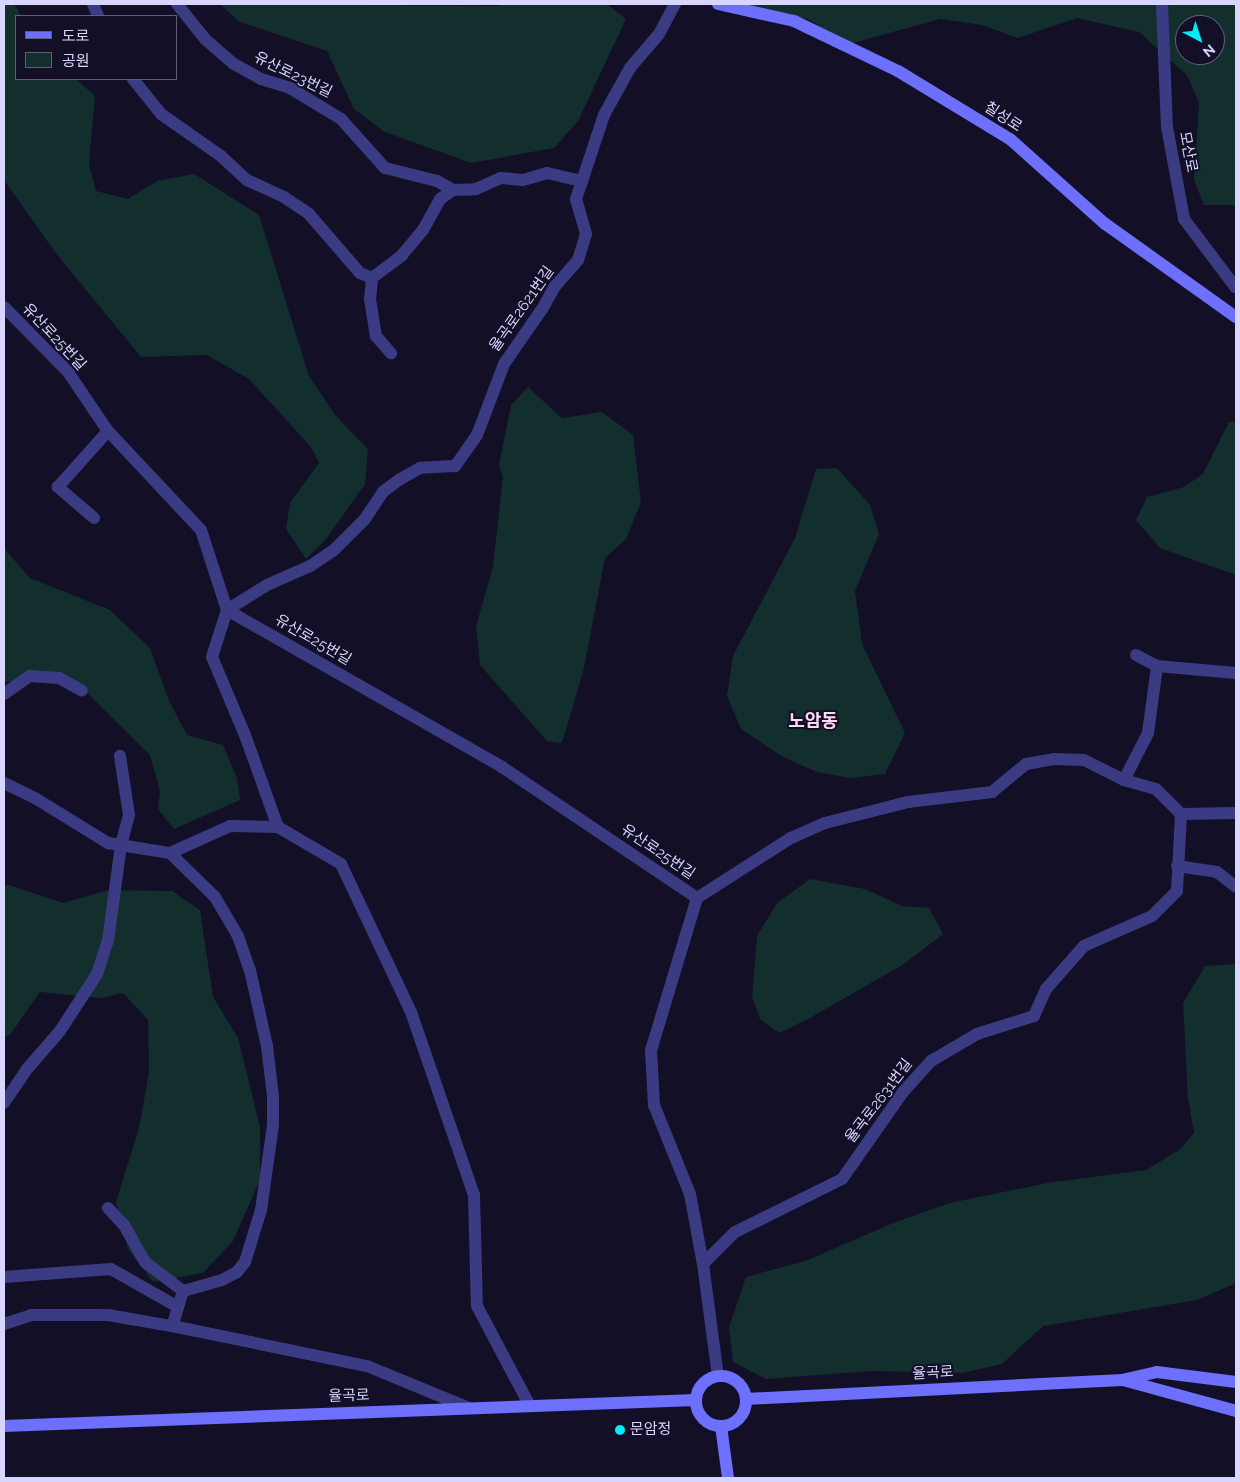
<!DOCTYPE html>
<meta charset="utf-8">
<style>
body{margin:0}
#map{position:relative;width:1240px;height:1482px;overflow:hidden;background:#120f26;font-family:Raleway,"Noto Sans KR",sans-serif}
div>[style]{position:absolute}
.green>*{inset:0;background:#122f2d}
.street>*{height:12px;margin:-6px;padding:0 6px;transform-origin:6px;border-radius:6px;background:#3b3b84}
.secondary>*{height:12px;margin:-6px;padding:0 6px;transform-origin:6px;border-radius:6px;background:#6d6ffd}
.secondary>.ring{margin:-6px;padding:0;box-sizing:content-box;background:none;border:12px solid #6d6ffd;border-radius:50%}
.dots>*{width:14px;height:14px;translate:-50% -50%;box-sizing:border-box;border:2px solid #120f26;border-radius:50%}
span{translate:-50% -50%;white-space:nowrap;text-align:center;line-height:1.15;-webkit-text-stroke:4px #120f26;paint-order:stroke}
.street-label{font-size:15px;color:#d8d5fe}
.poi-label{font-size:15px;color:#d8d5fe}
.left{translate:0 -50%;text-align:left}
.quarter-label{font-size:18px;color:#fed7f1;font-weight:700}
.frame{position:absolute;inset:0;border:5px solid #d8d5fe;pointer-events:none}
.legend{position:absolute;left:15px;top:15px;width:162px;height:65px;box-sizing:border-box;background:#120f26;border:1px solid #615e7c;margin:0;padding:6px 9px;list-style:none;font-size:15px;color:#d8d5fe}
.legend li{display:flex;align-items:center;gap:10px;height:25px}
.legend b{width:25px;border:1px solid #615e7c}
.north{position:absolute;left:1175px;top:15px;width:50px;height:50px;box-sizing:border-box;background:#120f26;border:1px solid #615e7c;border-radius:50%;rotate:140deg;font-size:14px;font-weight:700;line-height:20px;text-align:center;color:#d8d5fe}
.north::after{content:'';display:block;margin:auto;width:18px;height:22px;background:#04ebfb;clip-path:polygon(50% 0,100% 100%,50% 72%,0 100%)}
</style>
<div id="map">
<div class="green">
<div style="clip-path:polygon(4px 4px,14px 4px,21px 16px,16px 16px,16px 79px,76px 79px,95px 96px,89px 164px,96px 191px,128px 199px,157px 181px,194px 174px,259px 215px,309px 376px,336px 416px,368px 449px,365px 484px,326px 539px,306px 559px,286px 529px,290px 503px,319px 463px,311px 447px,249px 379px,207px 355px,141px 357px,55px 252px,4px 180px)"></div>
<div style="clip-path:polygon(220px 4px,498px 6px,501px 4px,607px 4px,626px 19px,578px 121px,554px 148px,471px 163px,385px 132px,354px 109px,327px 51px,238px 21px)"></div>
<div style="clip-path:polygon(evenodd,751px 4px,1236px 4px,1236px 205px,1204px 205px,1194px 180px,1199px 103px,1187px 75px,1139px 32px,1077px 18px,1018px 38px,982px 25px,940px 19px,849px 44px,808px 19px,756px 8px,751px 4px,1185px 25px,1215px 25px,1215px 55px,1185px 55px,1185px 25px)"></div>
<div style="clip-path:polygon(528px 387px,562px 418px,602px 412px,633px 435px,641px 502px,626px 539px,605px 558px,584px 668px,562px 743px,547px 741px,480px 665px,476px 626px,493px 567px,503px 477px,499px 465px,511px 405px)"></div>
<div style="clip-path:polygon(1229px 422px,1236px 422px,1236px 575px,1160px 548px,1136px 520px,1147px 497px,1184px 487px,1203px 474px)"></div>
<div style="clip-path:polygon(837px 468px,870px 505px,879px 534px,855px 591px,862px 644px,905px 733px,885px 774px,850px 778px,817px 772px,783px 757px,741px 729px,727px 696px,733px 656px,795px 538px,816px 469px)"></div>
<div style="clip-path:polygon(4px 548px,30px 578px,110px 610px,150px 648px,169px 701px,187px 735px,223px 745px,237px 778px,240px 800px,174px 829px,158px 809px,160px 791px,150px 755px,84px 690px,51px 680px,4px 682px)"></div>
<div style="clip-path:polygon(810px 879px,865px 889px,902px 906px,929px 908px,943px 934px,904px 964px,810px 1018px,779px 1033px,760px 1019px,752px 997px,757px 936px,777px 903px)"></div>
<div style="clip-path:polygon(9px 885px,63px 903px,109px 890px,172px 891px,200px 910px,213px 997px,238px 1038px,260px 1127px,260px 1180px,233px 1241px,203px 1273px,153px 1282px,128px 1249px,116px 1202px,139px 1128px,149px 1072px,148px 1020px,123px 993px,101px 998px,40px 992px,10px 1035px,4px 1037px,4px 886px)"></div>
<div style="clip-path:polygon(1236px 964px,1236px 1283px,1197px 1300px,1043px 1326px,1002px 1364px,962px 1373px,871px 1371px,766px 1379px,733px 1362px,729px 1327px,746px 1277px,808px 1260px,893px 1223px,950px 1203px,1047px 1183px,1146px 1170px,1179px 1150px,1194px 1133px,1188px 1098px,1183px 1003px,1205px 966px)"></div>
</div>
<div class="street">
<div style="left:93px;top:4px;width:13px;rotate:67deg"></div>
<div style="left:177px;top:4px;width:45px;rotate:51.3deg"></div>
<div style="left:205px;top:39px;width:38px;rotate:41deg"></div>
<div style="left:234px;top:64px;width:31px;rotate:29deg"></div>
<div style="left:261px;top:79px;width:30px;rotate:17deg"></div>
<div style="left:290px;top:88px;width:60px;rotate:31.3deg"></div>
<div style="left:341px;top:119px;width:66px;rotate:48.1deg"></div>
<div style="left:385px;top:168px;width:54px;rotate:14deg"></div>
<div style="left:437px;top:181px;width:18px;rotate:29deg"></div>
<div style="left:453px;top:190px;width:23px;rotate:-2deg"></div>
<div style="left:476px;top:189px;width:27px;rotate:-24deg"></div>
<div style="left:501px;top:178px;width:22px;rotate:5deg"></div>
<div style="left:523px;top:180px;width:25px;rotate:-16deg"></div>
<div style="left:547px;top:173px;width:36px;rotate:13deg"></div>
<div style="left:675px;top:4px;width:34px;rotate:118deg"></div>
<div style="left:659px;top:34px;width:45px;rotate:130.5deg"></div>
<div style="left:630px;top:68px;width:54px;rotate:119deg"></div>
<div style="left:604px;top:115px;width:89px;rotate:108.4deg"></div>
<div style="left:576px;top:199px;width:36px;rotate:74deg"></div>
<div style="left:586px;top:234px;width:27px;rotate:107deg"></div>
<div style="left:578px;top:260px;width:35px;rotate:131deg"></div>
<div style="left:555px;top:286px;width:26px;rotate:119deg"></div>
<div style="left:542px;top:309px;width:67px;rotate:124.6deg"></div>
<div style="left:504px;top:364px;width:76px;rotate:110.8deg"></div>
<div style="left:477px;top:435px;width:38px;rotate:125deg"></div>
<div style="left:455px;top:466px;width:35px;rotate:177deg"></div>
<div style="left:420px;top:468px;width:23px;rotate:151deg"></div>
<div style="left:400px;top:479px;width:21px;rotate:143deg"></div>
<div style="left:383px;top:492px;width:32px;rotate:124deg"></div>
<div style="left:365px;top:519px;width:44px;rotate:135deg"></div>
<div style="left:334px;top:550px;width:29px;rotate:146deg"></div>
<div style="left:310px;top:566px;width:47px;rotate:156.2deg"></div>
<div style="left:267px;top:585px;width:47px;rotate:148deg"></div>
<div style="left:227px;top:610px;width:317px;rotate:29.7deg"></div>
<div style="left:502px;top:767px;width:235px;rotate:33.9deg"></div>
<div style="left:1162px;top:4px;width:123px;rotate:87.7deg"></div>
<div style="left:1167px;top:127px;width:94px;rotate:79.5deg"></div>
<div style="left:1184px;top:219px;width:86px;rotate:53deg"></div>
<div style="left:133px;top:79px;width:45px;rotate:51.3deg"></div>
<div style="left:161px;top:114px;width:73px;rotate:35deg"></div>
<div style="left:221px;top:156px;width:35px;rotate:43deg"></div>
<div style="left:247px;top:180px;width:41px;rotate:24.7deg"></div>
<div style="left:284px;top:197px;width:30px;rotate:34deg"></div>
<div style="left:309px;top:214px;width:78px;rotate:49.2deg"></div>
<div style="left:360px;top:273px;width:13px;rotate:23deg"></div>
<div style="left:372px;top:278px;width:38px;rotate:-37deg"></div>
<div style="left:402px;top:255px;width:33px;rotate:-50deg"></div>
<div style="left:423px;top:230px;width:35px;rotate:-61deg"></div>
<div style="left:440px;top:199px;width:16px;rotate:-35deg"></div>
<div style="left:372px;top:278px;width:21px;rotate:95deg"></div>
<div style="left:370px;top:299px;width:37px;rotate:81deg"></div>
<div style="left:376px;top:336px;width:23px;rotate:49deg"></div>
<div style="left:4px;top:307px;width:91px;rotate:45.4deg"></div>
<div style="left:68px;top:372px;width:71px;rotate:55.9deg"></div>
<div style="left:108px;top:431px;width:136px;rotate:46.8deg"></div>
<div style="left:201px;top:530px;width:84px;rotate:72deg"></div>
<div style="left:227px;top:610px;width:49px;rotate:107.7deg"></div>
<div style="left:212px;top:657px;width:85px;rotate:67.1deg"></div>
<div style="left:245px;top:735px;width:98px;rotate:70.3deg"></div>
<div style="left:94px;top:518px;width:48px;rotate:-139.3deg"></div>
<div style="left:58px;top:487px;width:75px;rotate:-48.2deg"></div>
<div style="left:1136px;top:655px;width:24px;rotate:28deg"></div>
<div style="left:1157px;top:666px;width:79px;rotate:5.1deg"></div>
<div style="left:4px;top:694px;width:32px;rotate:-35deg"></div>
<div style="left:30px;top:676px;width:29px;rotate:4deg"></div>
<div style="left:59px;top:678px;width:26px;rotate:29deg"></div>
<div style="left:1124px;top:780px;width:53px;rotate:-62.9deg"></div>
<div style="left:1148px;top:733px;width:68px;rotate:-82.3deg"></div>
<div style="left:4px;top:783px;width:34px;rotate:26deg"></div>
<div style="left:35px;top:798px;width:86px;rotate:31.7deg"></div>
<div style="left:108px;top:843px;width:63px;rotate:9.2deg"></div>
<div style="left:170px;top:853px;width:66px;rotate:-24.2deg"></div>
<div style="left:230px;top:826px;width:48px;rotate:1.2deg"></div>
<div style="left:278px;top:827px;width:73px;rotate:30.4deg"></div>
<div style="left:341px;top:864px;width:164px;rotate:64.7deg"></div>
<div style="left:411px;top:1012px;width:194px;rotate:71deg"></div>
<div style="left:474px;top:1195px;width:111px;rotate:88.5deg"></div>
<div style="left:477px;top:1306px;width:113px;rotate:62.1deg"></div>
<div style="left:1181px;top:814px;width:55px;rotate:-1deg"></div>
<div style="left:170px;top:853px;width:63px;rotate:44.4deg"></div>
<div style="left:215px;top:897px;width:45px;rotate:59.5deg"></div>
<div style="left:238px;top:936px;width:36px;rotate:71deg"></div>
<div style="left:250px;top:970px;width:78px;rotate:77.4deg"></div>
<div style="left:267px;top:1046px;width:50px;rotate:83.2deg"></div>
<div style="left:273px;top:1096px;width:29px;rotate:90deg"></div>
<div style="left:273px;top:1125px;width:86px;rotate:98deg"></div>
<div style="left:261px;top:1210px;width:54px;rotate:107.1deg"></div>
<div style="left:245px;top:1262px;width:13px;rotate:129deg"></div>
<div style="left:237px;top:1272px;width:17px;rotate:152deg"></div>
<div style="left:222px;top:1280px;width:41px;rotate:164.2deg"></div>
<div style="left:183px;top:1291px;width:37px;rotate:107deg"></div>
<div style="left:1177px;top:866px;width:40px;rotate:8.5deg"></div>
<div style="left:1217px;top:872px;width:24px;rotate:38deg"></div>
<div style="left:697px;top:898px;width:112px;rotate:-32.6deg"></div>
<div style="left:791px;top:838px;width:37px;rotate:-24deg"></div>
<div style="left:825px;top:823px;width:86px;rotate:-14.2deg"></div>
<div style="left:908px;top:802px;width:85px;rotate:-6.8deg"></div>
<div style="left:992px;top:792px;width:44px;rotate:-39.5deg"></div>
<div style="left:1026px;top:764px;width:28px;rotate:-10deg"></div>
<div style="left:1054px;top:759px;width:30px;rotate:2deg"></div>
<div style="left:1084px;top:760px;width:45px;rotate:26.6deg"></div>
<div style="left:1124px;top:780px;width:33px;rotate:16deg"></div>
<div style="left:1156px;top:789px;width:35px;rotate:45deg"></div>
<div style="left:1181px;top:814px;width:77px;rotate:93deg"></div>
<div style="left:1177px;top:891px;width:35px;rotate:135deg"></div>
<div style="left:1152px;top:916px;width:74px;rotate:156.2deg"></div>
<div style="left:1084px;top:946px;width:57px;rotate:131.5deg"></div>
<div style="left:1046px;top:989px;width:30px;rotate:114deg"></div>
<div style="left:1034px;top:1016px;width:60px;rotate:162.5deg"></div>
<div style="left:977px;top:1034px;width:53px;rotate:149.6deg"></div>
<div style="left:931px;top:1061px;width:42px;rotate:132.1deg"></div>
<div style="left:903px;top:1092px;width:106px;rotate:125deg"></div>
<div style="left:842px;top:1179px;width:119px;rotate:153.6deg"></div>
<div style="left:735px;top:1232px;width:45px;rotate:135deg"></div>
<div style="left:697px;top:898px;width:159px;rotate:106.8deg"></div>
<div style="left:651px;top:1050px;width:55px;rotate:86.9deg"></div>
<div style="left:654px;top:1105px;width:96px;rotate:68deg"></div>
<div style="left:690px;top:1194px;width:71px;rotate:79.5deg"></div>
<div style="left:703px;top:1264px;width:113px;rotate:82.4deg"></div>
<div style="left:4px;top:1103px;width:41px;rotate:-55.9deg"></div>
<div style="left:27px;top:1069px;width:50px;rotate:-49deg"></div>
<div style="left:60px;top:1031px;width:68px;rotate:-57deg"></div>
<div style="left:97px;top:974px;width:35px;rotate:-72deg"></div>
<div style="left:108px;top:941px;width:97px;rotate:-82.3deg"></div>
<div style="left:121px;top:845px;width:31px;rotate:-75deg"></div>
<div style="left:129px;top:815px;width:60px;rotate:-98.7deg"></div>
<div style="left:108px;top:1208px;width:23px;rotate:47deg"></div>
<div style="left:124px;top:1225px;width:43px;rotate:60.4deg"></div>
<div style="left:145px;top:1262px;width:48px;rotate:37.3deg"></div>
<div style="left:4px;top:1277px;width:107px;rotate:-4.3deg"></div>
<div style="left:111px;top:1269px;width:77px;rotate:29.6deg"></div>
<div style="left:4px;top:1324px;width:28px;rotate:-18deg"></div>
<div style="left:31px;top:1315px;width:77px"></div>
<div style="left:108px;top:1315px;width:65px;rotate:9.8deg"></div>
<div style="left:172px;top:1326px;width:199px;rotate:11.6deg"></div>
<div style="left:367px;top:1366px;width:110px;rotate:22.4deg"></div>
</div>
<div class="secondary">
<div style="left:718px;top:4px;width:78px;rotate:12.6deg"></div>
<div style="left:794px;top:21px;width:115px;rotate:25.7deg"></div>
<div style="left:898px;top:71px;width:131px;rotate:31.3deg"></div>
<div style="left:1010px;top:139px;width:126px;rotate:41.8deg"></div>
<div style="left:1104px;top:223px;width:162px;rotate:35.5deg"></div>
<div class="ring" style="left:696px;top:1376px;width:38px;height:38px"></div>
<div style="left:1236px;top:1382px;width:80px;rotate:-172.8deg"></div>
<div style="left:1157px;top:1372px;width:35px;rotate:167deg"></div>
<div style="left:1123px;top:1380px;width:117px;rotate:15.3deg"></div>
<div style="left:746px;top:1399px;width:377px;rotate:-2.9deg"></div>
<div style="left:4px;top:1426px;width:692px;rotate:-2.15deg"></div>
<div style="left:721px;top:1426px;width:52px;rotate:82.3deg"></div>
</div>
<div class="dots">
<div style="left:620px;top:1430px;background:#04ebfb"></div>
</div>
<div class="street-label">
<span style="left:293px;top:75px;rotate:26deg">유산로23번길</span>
<span style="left:1003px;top:117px;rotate:33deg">칠성로</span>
<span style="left:1188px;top:152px;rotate:79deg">모산로</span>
<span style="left:522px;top:309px;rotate:-55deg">율곡로2621번길</span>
<span style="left:54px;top:337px;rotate:47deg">유산로25번길</span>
<span style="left:313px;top:640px;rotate:30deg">유산로25번길</span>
<span style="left:658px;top:852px;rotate:34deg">유산로25번길</span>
<span style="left:879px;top:1101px;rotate:-53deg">율곡로2631번길</span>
<span style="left:933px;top:1373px;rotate:-3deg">율곡로</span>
<span style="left:349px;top:1396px;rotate:-2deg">율곡로</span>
</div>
<div class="poi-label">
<span class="left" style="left:630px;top:1430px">문암정</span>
</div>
<div class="quarter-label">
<span style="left:813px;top:721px">노암동</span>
</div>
<div class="frame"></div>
<ul class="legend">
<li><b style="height:6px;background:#6d6ffd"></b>도로</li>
<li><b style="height:14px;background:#122f2d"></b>공원</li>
</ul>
<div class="north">N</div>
</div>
